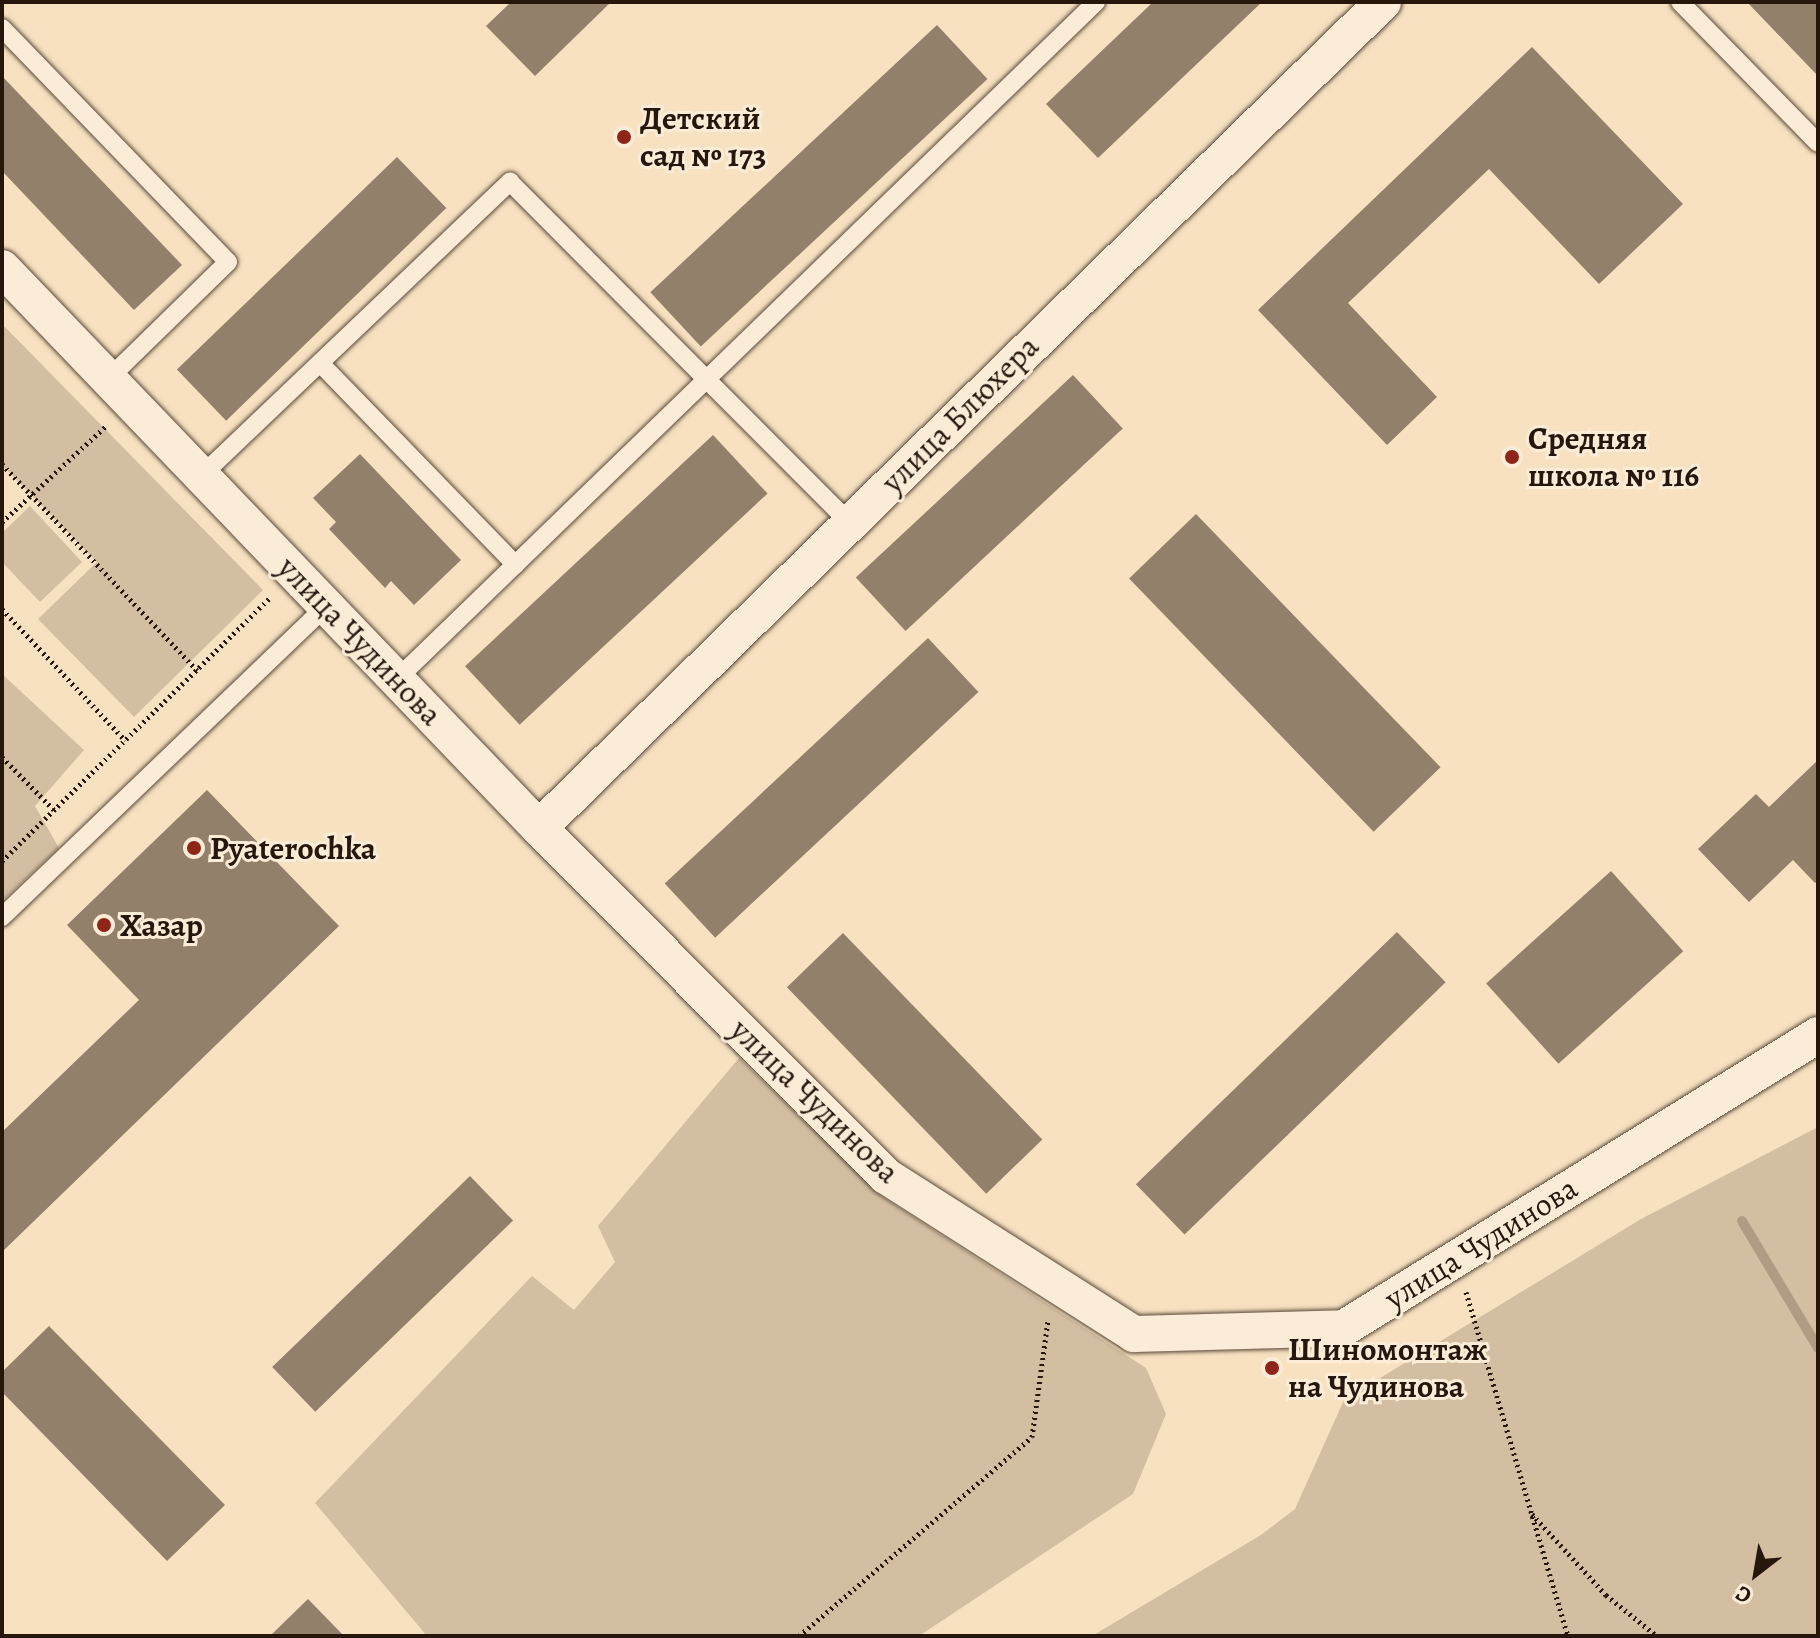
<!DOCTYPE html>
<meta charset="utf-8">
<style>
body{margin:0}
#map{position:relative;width:1820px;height:1638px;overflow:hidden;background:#f7e1c1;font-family:Alegreya,serif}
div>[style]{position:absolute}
.green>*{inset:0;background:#d3bea2}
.stream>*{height:10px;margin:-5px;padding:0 5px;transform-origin:5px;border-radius:5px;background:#b09c83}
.building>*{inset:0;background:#93806a;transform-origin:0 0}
.path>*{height:5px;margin-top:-2.5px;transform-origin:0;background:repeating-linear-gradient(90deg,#26160c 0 2px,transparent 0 6px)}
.roads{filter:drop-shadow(0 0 2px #5a4939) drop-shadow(0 0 2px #5a4939)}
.service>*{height:18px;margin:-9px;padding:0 9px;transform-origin:9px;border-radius:9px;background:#faecd7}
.minor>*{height:36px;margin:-18px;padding:0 18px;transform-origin:18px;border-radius:18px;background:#faecd7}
.dots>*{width:22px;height:22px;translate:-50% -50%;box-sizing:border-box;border:4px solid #faecd7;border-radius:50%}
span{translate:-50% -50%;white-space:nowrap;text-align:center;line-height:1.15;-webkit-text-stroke:6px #faecd7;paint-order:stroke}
.poi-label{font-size:32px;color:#26160c;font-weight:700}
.left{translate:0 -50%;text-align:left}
.street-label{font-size:32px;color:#26160c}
.frame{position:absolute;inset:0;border:4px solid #26160c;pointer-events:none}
.north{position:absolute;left:1716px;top:1534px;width:80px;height:80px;-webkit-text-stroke:6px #faecd7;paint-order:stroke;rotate:211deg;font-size:22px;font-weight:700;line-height:32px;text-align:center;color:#26160c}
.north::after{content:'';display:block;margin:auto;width:28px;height:36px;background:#26160c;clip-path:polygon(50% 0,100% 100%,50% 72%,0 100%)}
</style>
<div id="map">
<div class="green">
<div style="clip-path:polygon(2px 324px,263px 590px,134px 717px,38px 619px,97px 562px,2px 465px)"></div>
<div style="clip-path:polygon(30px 506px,82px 562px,40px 602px,2px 562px,2px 533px)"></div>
<div style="clip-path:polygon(2px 674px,84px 750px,35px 806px,59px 848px,2px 901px)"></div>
<div style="clip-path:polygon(739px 1058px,884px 1198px,1146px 1368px,1166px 1414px,1133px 1494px,919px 1636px,427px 1636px,315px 1503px,532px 1276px,574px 1310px,615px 1262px,598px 1226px)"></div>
<div style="clip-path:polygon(1818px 1127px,1818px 1634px,1092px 1636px,1261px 1535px,1295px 1509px,1344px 1400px,1641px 1219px)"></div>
</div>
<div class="stream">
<div style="left:1742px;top:1221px;width:148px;rotate:59.1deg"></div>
</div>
<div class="building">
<div style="clip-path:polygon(511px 2px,611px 2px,535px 76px,486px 26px)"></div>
<div style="clip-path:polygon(1153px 2px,1262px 2px,1098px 158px,1046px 104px)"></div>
<div style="clip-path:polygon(1747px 2px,1818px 2px,1818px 76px)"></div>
<div style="left:937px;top:25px;width:74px;height:392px;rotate:47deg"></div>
<div style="clip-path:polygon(1532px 47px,1683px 204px,1599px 284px,1489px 169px,1348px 303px,1437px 397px,1387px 445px,1258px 310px)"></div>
<div style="clip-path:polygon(2px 76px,182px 265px,134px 310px,2px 171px)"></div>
<div style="left:397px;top:157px;width:71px;height:306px;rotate:46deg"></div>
<div style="left:1073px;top:375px;width:73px;height:297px;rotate:47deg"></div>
<div style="left:713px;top:435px;width:80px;height:339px;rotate:47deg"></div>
<div style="clip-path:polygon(360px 454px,461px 560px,414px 605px,391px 581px,385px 588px,329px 529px,336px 522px,313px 498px)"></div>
<div style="left:1196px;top:514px;width:352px;height:93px;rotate:46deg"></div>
<div style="left:928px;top:638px;width:74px;height:360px;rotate:47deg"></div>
<div style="clip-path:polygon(1818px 760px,1818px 880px,1815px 883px,1793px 860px,1749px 902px,1698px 849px,1756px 794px,1769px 807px)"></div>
<div style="clip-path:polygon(207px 790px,339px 926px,2px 1252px,2px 1132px,139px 1000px,67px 925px)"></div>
<div style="left:1611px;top:871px;width:108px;height:168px;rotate:48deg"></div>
<div style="left:1397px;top:932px;width:70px;height:363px;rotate:46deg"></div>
<div style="left:843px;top:933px;width:287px;height:78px;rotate:46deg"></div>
<div style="left:470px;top:1176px;width:62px;height:275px;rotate:46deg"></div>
<div style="clip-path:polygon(49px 1326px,225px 1505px,167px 1561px,2px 1392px,2px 1372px)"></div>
<div style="clip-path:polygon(308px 1599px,344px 1636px,270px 1636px)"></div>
</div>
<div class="path">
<div style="left:2px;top:464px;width:284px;rotate:46.6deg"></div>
<div style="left:2px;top:522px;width:143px;rotate:-42.7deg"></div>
<div style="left:2px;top:609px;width:180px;rotate:46.8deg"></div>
<div style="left:2px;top:757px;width:74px;rotate:45.5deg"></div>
<div style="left:2px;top:861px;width:375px;rotate:-44.5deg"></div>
<div style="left:1466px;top:1292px;width:359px;rotate:73.5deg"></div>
<div style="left:1532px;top:1514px;width:110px;rotate:47.6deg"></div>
<div style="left:1606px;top:1595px;width:65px;rotate:38.8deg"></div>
<div style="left:799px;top:1636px;width:306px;rotate:-40.5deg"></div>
<div style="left:1032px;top:1437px;width:118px;rotate:-82.2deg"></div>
</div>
<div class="roads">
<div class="service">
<div style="left:1680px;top:2px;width:197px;rotate:45.6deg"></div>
<div style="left:2px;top:28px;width:325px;rotate:46deg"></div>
<div style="left:228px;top:262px;width:168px;rotate:135.7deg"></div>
<div style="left:320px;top:363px;width:281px;rotate:45.9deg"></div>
<div style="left:201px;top:476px;width:427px;rotate:-43.6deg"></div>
<div style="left:510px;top:182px;width:482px;rotate:45.1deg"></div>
<div style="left:397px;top:679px;width:973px;rotate:-44.08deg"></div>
<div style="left:2px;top:917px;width:449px;rotate:-43.8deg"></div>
</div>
<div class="minor">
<div style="left:2px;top:268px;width:776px;rotate:46.2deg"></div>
<div style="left:539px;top:828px;width:491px;rotate:45.1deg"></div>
<div style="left:886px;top:1176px;width:294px;rotate:32.5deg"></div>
<div style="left:1134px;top:1334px;width:210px;rotate:-1.6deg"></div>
<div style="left:1344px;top:1328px;width:557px;rotate:-31.72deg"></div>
<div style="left:539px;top:828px;width:1181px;rotate:-44.38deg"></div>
</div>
</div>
<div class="dots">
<div style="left:624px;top:137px;background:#8f2418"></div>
<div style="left:1512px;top:457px;background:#8f2418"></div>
<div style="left:194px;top:848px;background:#8f2418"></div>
<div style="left:104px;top:925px;background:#8f2418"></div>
<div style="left:1272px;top:1368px;background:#8f2418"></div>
</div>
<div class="poi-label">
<span class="left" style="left:640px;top:137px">Детский<br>сад № 173</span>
<span class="left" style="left:1528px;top:457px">Средняя<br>школа № 116</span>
<span class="left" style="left:210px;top:848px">Pyaterochka</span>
<span class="left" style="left:120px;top:925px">Хазар</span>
<span class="left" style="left:1288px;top:1368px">Шиномонтаж<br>на Чудинова</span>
</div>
<div class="street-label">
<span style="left:960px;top:414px;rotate:-45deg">улица Блюхера</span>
<span style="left:360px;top:641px;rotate:46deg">улица Чудинова</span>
<span style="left:815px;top:1101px;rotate:44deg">улица Чудинова</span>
<span style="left:1481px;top:1243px;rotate:-32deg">улица Чудинова</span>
</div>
<div class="frame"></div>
<div class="north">С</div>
</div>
